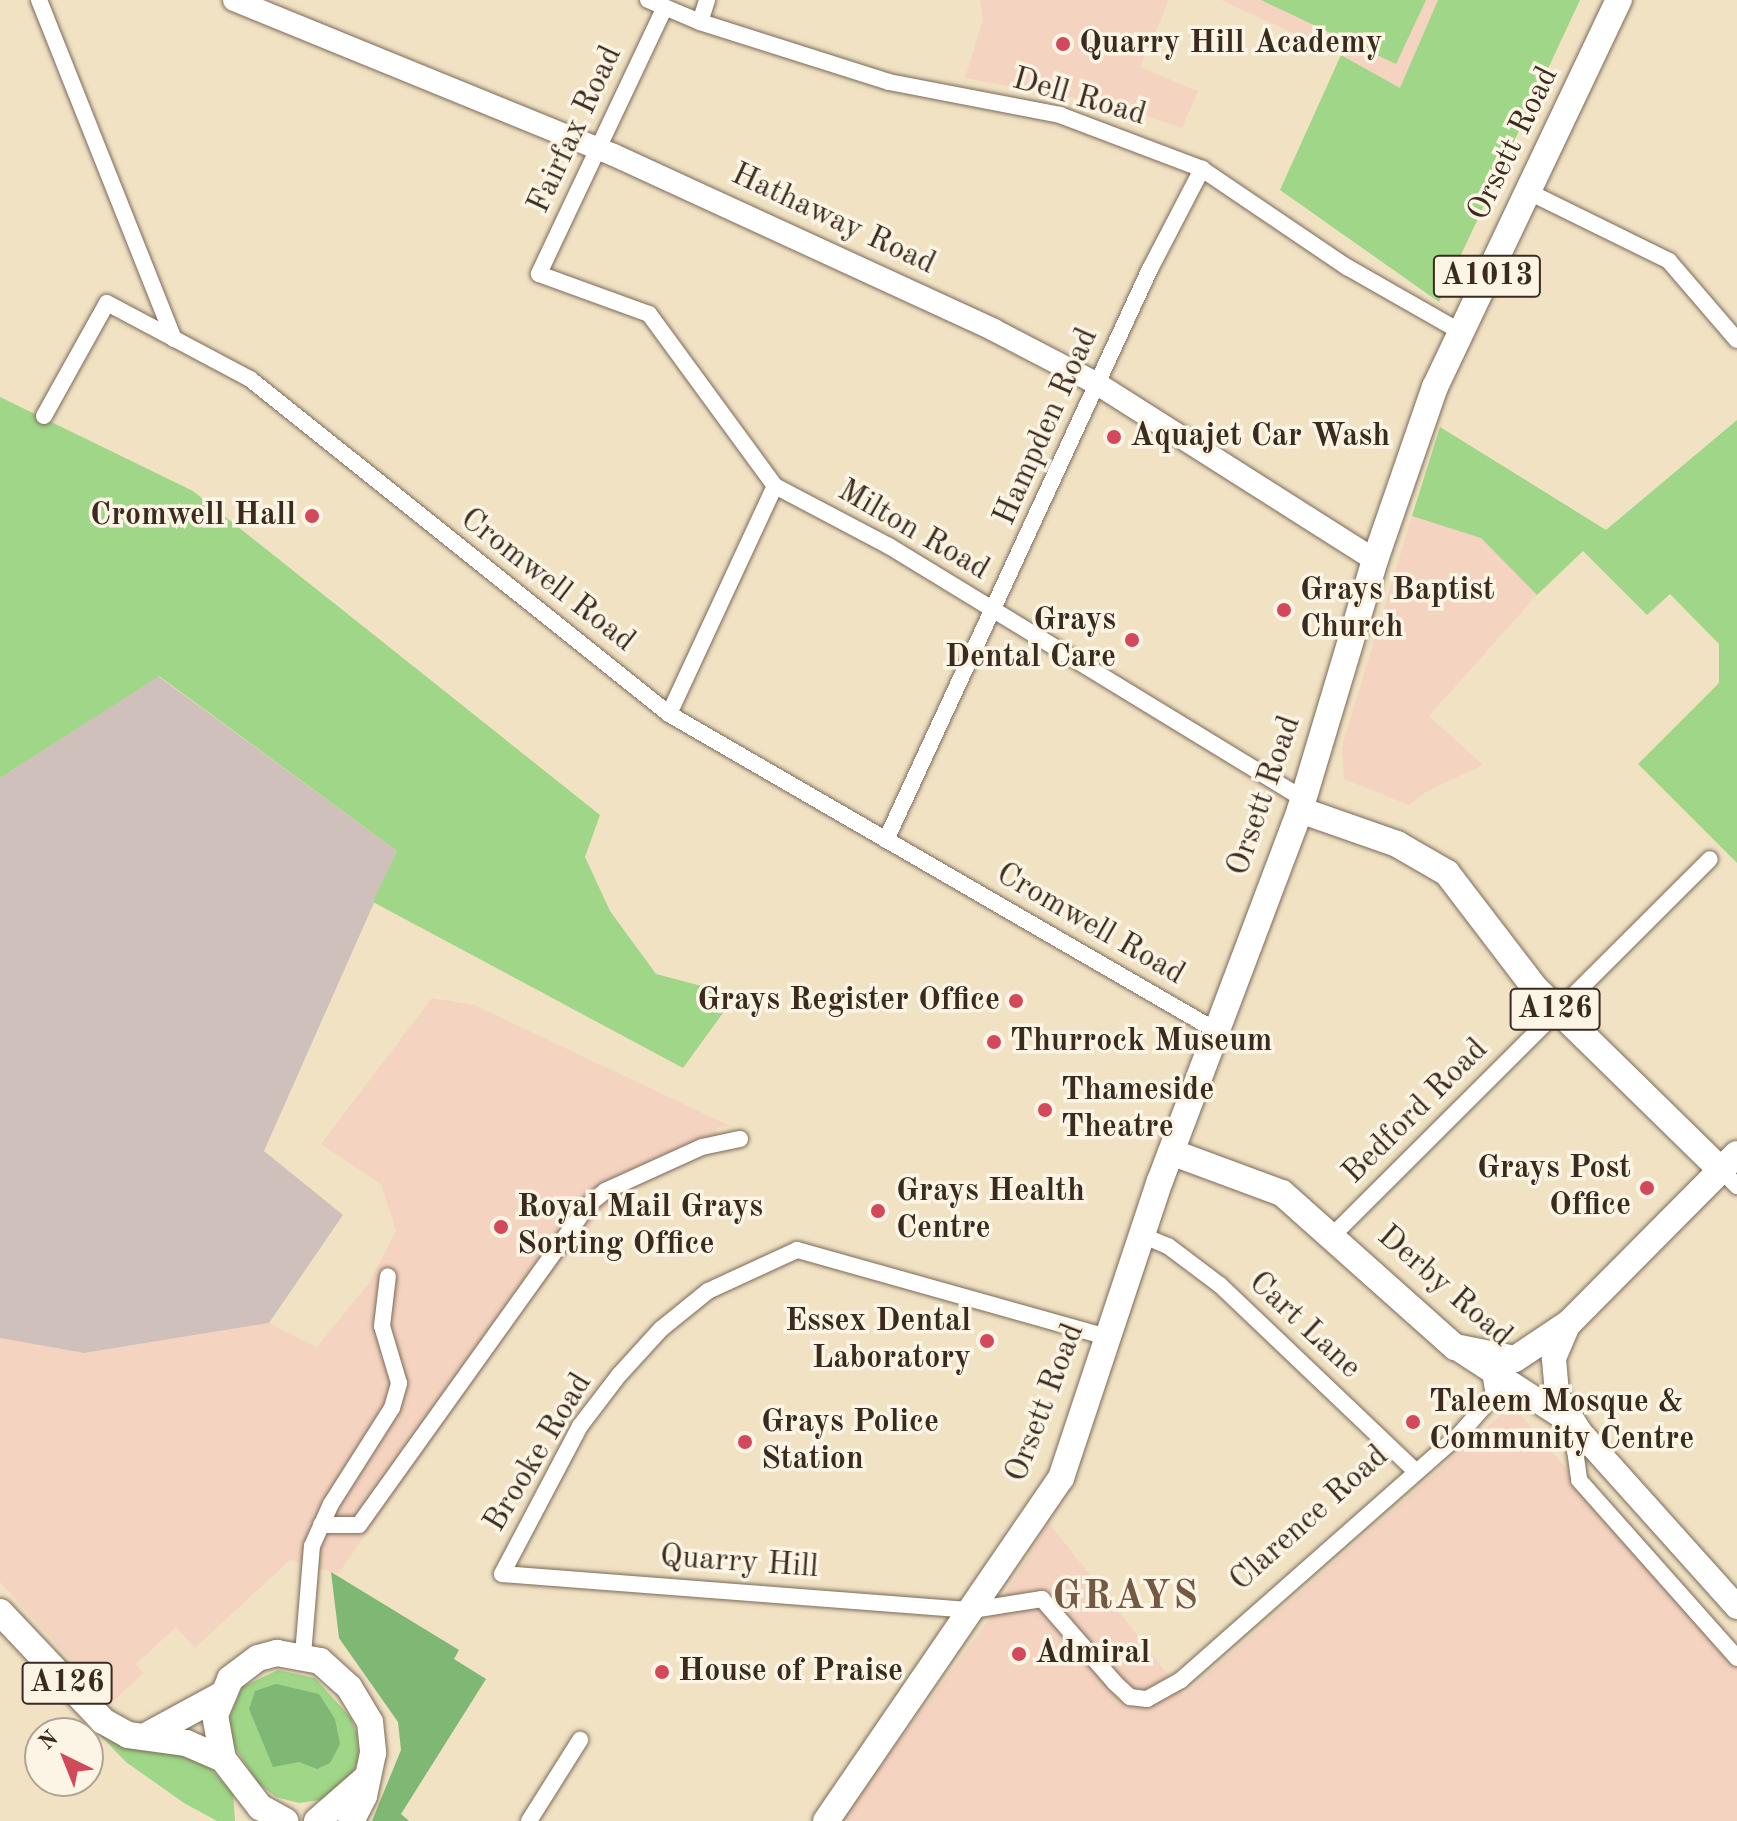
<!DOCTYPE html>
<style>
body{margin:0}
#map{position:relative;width:1737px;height:1821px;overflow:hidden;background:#f1e2c4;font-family:"Old Standard TT",serif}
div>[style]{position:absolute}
.built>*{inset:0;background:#f4d3c0}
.industrial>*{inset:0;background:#d0c0bc}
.green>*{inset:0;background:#9fd687}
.forest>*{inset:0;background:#7fb774}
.roads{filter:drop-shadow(0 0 2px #7b6a58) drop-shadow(0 0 2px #7b6a58)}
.minor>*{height:16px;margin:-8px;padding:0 8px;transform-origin:8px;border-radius:8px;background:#fff}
.tertiary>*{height:22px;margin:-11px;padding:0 11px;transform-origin:11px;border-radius:11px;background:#fff}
.secondary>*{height:24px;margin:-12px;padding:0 12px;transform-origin:12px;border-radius:12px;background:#fff}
.primary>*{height:26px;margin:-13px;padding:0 13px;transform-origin:13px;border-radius:13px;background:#fff}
.dots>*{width:22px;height:22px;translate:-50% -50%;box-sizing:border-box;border:4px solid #fcf5e5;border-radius:50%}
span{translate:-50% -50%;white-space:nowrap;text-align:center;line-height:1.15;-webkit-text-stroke:7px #fcf5e5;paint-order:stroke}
.shield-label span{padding:2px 6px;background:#fcf5e5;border:2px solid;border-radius:6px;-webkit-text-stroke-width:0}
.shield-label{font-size:30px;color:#3b2a1e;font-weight:700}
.poi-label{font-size:32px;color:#3b2a1e;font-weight:700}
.left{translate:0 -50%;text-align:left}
.right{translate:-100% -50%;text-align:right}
.street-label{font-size:32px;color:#3b2a1e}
.district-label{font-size:40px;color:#745a42;font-weight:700;letter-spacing:2px}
.north{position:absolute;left:24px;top:1717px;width:80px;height:80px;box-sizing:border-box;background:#fcf5e5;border:2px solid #afa495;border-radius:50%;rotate:317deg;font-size:22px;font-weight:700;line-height:32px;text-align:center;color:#3b2a1e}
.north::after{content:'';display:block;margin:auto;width:28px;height:36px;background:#d1495b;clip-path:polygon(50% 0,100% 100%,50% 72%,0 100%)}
</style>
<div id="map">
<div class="built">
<div style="clip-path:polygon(980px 0,1169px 0,1140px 67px,1198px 91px,1182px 128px,1118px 106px,965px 78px,983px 20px)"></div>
<div style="clip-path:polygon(1221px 0,1438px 0,1400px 89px,1341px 55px)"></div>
<div style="clip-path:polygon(1412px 516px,1481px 538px,1537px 595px,1429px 716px,1483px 765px,1427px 791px,1409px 805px,1344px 779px,1342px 746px)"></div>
<div style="clip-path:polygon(432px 998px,474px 1005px,730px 1126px,716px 1128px,724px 1147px,612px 1198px,525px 1309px,338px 1574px,290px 1560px,195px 1648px,176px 1627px,136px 1664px,143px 1673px,111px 1704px,0 1582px,0 1338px,84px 1353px,269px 1323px,317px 1347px,369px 1283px,396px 1231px,381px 1184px,321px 1144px)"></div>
<div style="clip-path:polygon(1512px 1405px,1737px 1667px,1737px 1821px,840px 1821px,988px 1621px,1049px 1523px,1184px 1695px)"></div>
</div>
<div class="industrial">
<div style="clip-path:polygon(158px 676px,397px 851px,264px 1151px,343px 1215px,269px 1323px,84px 1353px,0 1338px,0 778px)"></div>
</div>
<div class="green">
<div style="clip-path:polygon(1261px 0,1426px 0,1396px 64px)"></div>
<div style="clip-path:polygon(1438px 0,1580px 0,1439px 302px,1280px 190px,1341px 55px,1400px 88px)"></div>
<div style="clip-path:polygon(0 397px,193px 491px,600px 815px,585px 857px,610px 911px,656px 974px,736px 995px,683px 1068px,373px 902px,397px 851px,159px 676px,0 778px)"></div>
<div style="clip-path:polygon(1737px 420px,1737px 863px,1638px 764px,1719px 683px,1719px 644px,1670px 594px,1647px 615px,1583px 551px,1537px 595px,1481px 538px,1412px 516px,1440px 427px,1606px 530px)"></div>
<div style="clip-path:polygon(278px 1670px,315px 1678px,351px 1718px,357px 1734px,359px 1757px,353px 1772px,340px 1789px,320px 1800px,299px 1803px,276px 1797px,258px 1783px,230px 1740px,228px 1721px,242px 1687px)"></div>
<div style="clip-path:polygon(99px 1734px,127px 1748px,170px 1750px,207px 1764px,233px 1794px,235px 1821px,217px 1821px,184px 1803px,126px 1762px)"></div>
</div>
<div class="forest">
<div style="clip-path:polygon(331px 1572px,459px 1650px,454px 1659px,486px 1679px,401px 1814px,409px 1821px,372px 1821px,401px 1750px,398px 1722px,339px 1638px)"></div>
<div style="clip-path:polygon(276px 1684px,319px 1694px,335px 1719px,340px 1744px,330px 1763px,317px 1769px,299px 1762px,273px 1767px,249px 1709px,255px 1691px)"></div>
</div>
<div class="roads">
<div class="minor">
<div style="left:39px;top:0;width:365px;rotate:68.3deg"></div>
<div style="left:648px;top:0;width:56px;rotate:22.9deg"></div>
<div style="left:700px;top:22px;width:198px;rotate:17.6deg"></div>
<div style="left:889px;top:82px;width:174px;rotate:10.9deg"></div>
<div style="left:1060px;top:115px;width:152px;rotate:20.8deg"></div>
<div style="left:1202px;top:169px;width:175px;rotate:34.1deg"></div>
<div style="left:1347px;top:267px;width:129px;rotate:29.7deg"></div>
<div style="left:664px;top:9px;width:293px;rotate:115.3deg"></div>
<div style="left:539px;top:274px;width:117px;rotate:20deg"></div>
<div style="left:649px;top:314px;width:213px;rotate:53.8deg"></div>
<div style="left:775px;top:486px;width:129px;rotate:27.8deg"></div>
<div style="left:889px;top:546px;width:485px;rotate:31.4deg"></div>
<div style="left:700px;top:22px;width:23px;rotate:-72deg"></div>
<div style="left:1529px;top:192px;width:156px;rotate:26.2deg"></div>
<div style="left:1669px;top:261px;width:104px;rotate:49.3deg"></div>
<div style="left:44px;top:416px;width:129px;rotate:-60.9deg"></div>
<div style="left:107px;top:303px;width:162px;rotate:28deg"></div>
<div style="left:250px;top:379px;width:536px;rotate:38.64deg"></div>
<div style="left:669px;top:714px;width:631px;rotate:30.06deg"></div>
<div style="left:669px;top:714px;width:251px;rotate:-65.1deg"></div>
<div style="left:886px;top:840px;width:629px;rotate:-65.19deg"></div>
<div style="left:1150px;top:269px;width:113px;rotate:-62.5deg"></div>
<div style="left:1721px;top:1170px;width:23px;rotate:45deg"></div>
<div style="left:1333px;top:1235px;width:532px;rotate:-44.92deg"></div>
<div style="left:1144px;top:1236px;width:26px;rotate:23deg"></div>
<div style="left:1168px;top:1246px;width:65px;rotate:36.9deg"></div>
<div style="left:1220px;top:1285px;width:269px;rotate:43.6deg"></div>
<div style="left:1107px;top:1337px;width:322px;rotate:-164.3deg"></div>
<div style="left:797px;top:1250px;width:98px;rotate:155.3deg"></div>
<div style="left:708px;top:1291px;width:60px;rotate:141deg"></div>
<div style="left:661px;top:1329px;width:62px;rotate:132.4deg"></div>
<div style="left:619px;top:1375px;width:64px;rotate:127.4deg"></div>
<div style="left:580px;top:1426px;width:167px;rotate:117.8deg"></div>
<div style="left:502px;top:1574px;width:471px;rotate:4.4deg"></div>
<div style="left:972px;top:1610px;width:71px;rotate:-8.9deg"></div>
<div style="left:1042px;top:1599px;width:111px;rotate:49deg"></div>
<div style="left:1115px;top:1683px;width:21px;rotate:43deg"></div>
<div style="left:1130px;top:1697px;width:17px;rotate:7deg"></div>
<div style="left:1147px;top:1699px;width:39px;rotate:-29deg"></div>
<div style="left:1181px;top:1680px;width:371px;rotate:-41.4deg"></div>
<div style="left:1459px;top:1435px;width:53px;rotate:-48.8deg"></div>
<div style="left:1494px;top:1395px;width:22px;rotate:-100deg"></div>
<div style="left:1580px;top:1432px;width:19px;rotate:106deg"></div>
<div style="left:1575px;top:1450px;width:30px;rotate:82deg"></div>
<div style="left:1579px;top:1480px;width:238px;rotate:48.4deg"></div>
<div style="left:321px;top:1525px;width:38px"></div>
<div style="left:359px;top:1525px;width:393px;rotate:-54.4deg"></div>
<div style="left:588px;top:1205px;width:22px;rotate:-39deg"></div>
<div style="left:605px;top:1191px;width:107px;rotate:-24.4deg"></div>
<div style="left:702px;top:1147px;width:39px;rotate:-12deg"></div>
<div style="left:303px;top:1655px;width:109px;rotate:-85.3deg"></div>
<div style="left:312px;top:1546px;width:46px;rotate:-65.7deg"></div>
<div style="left:331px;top:1504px;width:114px;rotate:-57.6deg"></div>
<div style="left:392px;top:1408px;width:26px;rotate:-74deg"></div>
<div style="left:399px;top:1383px;width:59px;rotate:-106.6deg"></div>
<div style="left:382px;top:1326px;width:50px;rotate:-83.2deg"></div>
<div style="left:529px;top:1821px;width:96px;rotate:-57.8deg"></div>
</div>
<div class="tertiary">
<div style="left:234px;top:0;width:410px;rotate:22.2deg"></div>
<div style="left:614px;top:155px;width:418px;rotate:24.7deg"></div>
<div style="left:994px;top:330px;width:115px;rotate:27.5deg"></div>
<div style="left:1096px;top:383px;width:330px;rotate:32.4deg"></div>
</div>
<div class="secondary">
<div style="left:1569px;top:1323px;width:39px;rotate:113deg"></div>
<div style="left:1554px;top:1359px;width:36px;rotate:85deg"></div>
<div style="left:1557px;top:1395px;width:44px;rotate:58.1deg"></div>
<div style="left:1580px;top:1432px;width:235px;rotate:48.1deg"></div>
<div style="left:1455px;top:1347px;width:132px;rotate:33deg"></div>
</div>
<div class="primary">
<div style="left:1300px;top:810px;width:103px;rotate:19.3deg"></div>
<div style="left:1397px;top:844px;width:58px;rotate:30.1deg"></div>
<div style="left:1447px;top:873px;width:145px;rotate:52.6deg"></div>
<div style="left:1535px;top:988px;width:260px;rotate:44.4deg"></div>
<div style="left:1171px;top:1152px;width:118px;rotate:20.3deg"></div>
<div style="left:1282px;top:1193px;width:232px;rotate:41.7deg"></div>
<div style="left:1455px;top:1347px;width:61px;rotate:11.3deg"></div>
<div style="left:1515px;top:1359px;width:65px;rotate:-33.7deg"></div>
<div style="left:1569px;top:1323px;width:238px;rotate:-45.2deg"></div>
<div style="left:0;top:1612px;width:150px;rotate:46.6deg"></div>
<div style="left:103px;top:1721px;width:29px;rotate:29deg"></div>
<div style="left:128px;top:1735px;width:59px;rotate:7.9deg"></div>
<div style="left:186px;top:1743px;width:40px;rotate:23.4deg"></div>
<div style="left:223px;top:1759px;width:61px;rotate:52.4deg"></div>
<div style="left:260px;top:1807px;width:29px;rotate:29deg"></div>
<div style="left:144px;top:1737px;width:88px;rotate:-28.6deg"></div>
<div style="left:223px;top:1759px;width:45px;rotate:-100.3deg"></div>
<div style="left:215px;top:1715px;width:39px;rotate:-67deg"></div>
<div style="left:230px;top:1679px;width:35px;rotate:-37deg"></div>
<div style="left:258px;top:1658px;width:20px;rotate:-15deg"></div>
<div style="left:277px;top:1653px;width:44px;rotate:10.5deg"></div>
<div style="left:320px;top:1661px;width:39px;rotate:42deg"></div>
<div style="left:349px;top:1687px;width:41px;rotate:59deg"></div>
<div style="left:370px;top:1722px;width:31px;rotate:84deg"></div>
<div style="left:373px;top:1753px;width:44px;rotate:101.8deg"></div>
<div style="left:364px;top:1796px;width:28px;rotate:117deg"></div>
<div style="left:317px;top:1821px;width:62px;rotate:-41.1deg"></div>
<div style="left:826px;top:1821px;width:416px;rotate:-55.6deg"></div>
<div style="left:1061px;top:1478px;width:313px;rotate:-71.6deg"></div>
<div style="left:1160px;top:1181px;width:397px;rotate:-69.3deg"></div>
<div style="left:1300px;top:810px;width:261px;rotate:-73.3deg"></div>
<div style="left:1375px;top:560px;width:183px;rotate:-70.9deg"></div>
<div style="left:1435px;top:387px;width:429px;rotate:-64.6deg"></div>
</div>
</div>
<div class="dots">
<div style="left:1063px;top:44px;background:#d1495b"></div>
<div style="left:1114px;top:437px;background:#d1495b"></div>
<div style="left:312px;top:516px;background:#d1495b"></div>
<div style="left:1284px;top:610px;background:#d1495b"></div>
<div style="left:1132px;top:640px;background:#d1495b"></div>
<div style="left:1016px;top:1001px;background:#d1495b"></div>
<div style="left:994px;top:1042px;background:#d1495b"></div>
<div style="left:1045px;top:1110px;background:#d1495b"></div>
<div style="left:1647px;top:1188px;background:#d1495b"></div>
<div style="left:878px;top:1211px;background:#d1495b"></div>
<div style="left:501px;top:1227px;background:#d1495b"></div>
<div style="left:987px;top:1341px;background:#d1495b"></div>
<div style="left:1413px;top:1422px;background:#d1495b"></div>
<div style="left:745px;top:1442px;background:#d1495b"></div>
<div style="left:1019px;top:1654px;background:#d1495b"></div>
<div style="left:662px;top:1672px;background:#d1495b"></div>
</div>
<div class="shield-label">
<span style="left:1487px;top:276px">A1013</span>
<span style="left:1555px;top:1009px">A126</span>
<span style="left:67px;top:1683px">A126</span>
</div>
<div class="poi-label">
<span class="left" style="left:1079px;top:44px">Quarry Hill Academy</span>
<span class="left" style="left:1130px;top:437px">Aquajet Car Wash</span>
<span class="right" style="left:296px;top:516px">Cromwell Hall</span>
<span class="left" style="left:1300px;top:610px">Grays Baptist<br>Church</span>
<span class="right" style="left:1116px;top:640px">Grays<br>Dental Care</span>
<span class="right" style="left:1000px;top:1001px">Grays Register Office</span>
<span class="left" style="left:1010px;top:1042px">Thurrock Museum</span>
<span class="left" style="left:1061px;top:1110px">Thameside<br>Theatre</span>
<span class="right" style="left:1631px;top:1188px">Grays Post<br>Office</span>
<span class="left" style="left:896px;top:1211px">Grays Health<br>Centre</span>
<span class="left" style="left:517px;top:1227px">Royal Mail Grays<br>Sorting Office</span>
<span class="right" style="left:971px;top:1341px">Essex Dental<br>Laboratory</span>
<span class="left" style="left:1429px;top:1422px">Taleem Mosque &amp;<br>Community Centre</span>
<span class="left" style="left:761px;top:1442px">Grays Police<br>Station</span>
<span class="left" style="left:1035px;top:1654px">Admiral</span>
<span class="left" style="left:678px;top:1672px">House of Praise</span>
</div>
<div class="street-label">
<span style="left:1079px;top:98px;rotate:16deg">Dell Road</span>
<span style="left:576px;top:130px;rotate:-65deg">Fairfax Road</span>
<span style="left:1514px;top:144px;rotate:-64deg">Orsett Road</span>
<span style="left:833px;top:220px;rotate:25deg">Hathaway Road</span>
<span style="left:1047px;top:427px;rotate:-66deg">Hampden Road</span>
<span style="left:913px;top:531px;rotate:30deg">Milton Road</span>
<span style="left:547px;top:581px;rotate:38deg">Cromwell Road</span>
<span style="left:1265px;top:796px;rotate:-71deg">Orsett Road</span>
<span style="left:1090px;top:925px;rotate:30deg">Cromwell Road</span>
<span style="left:1416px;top:1112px;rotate:-45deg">Bedford Road</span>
<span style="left:1444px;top:1287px;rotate:41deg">Derby Road</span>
<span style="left:1304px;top:1326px;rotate:43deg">Cart Lane</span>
<span style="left:1046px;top:1403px;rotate:-69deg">Orsett Road</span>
<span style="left:539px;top:1453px;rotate:-59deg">Brooke Road</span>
<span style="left:1310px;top:1519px;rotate:-42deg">Clarence Road</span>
<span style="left:739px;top:1563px;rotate:4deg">Quarry Hill</span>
</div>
<div class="district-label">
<span style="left:1126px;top:1598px">GRAYS</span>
</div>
<div class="north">N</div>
</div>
